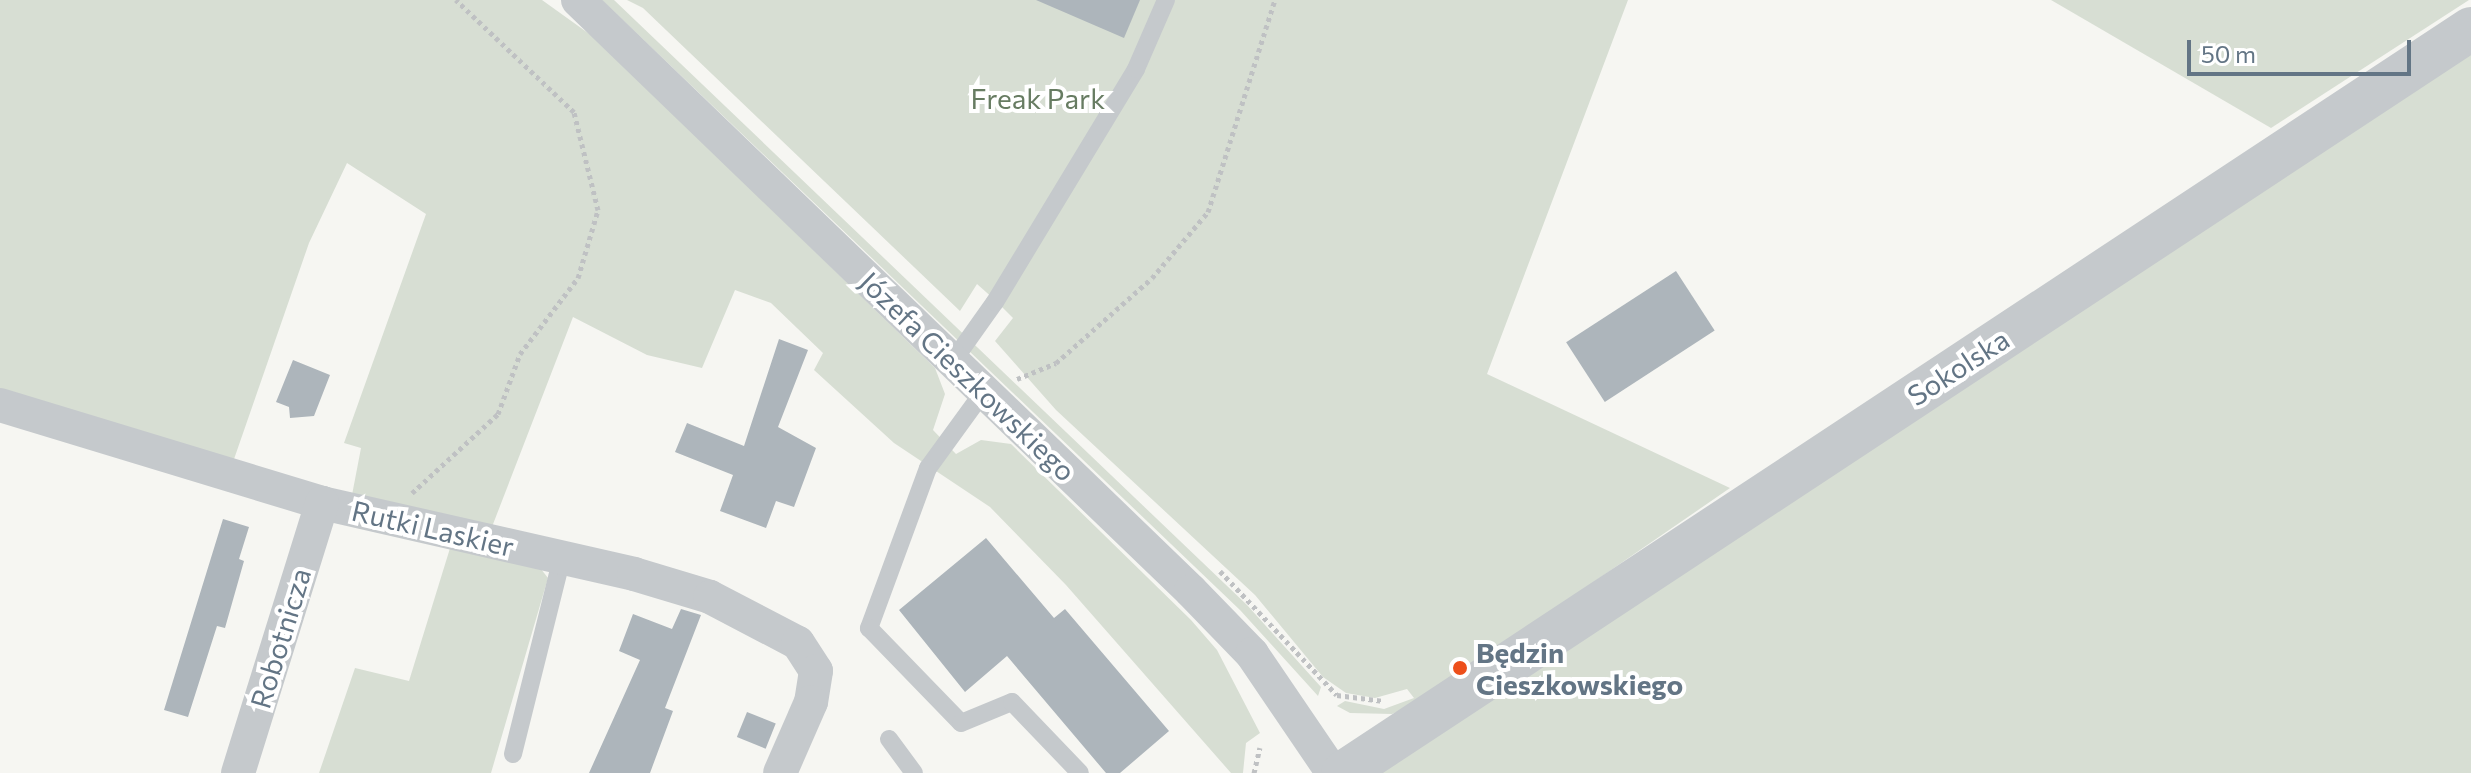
<!DOCTYPE html>
<meta charset="utf-8">
<style>
body{margin:0}
#map{position:relative;width:2471px;height:773px;overflow:hidden;background:#f6f6f2;font-family:Commissioner,sans-serif}
div>[style]{position:absolute}
.green>*{inset:0;background:#d7ded3}
.building>*{inset:0;background:#adb5bb;transform-origin:0 0}
.path>*{height:5px;margin-top:-2.5px;transform-origin:0;background:repeating-linear-gradient(90deg,#bfc1c3 0 4px,transparent 0 8px)}
.service>*{height:18px;margin:-9px;padding:0 9px;transform-origin:9px;border-radius:9px;background:#c5c9cc}
.minor>*{height:34px;margin:-17px;padding:0 17px;transform-origin:17px;border-radius:17px;background:#c5c9cc}
.tertiary>*{height:44px;margin:-22px;padding:0 22px;transform-origin:22px;border-radius:22px;background:#c5c9cc}
.dots>*{width:22px;height:22px;translate:-50% -50%;box-sizing:border-box;border:4px solid #fff;border-radius:50%}
span{translate:-50% -50%;white-space:nowrap;text-align:center;line-height:1.15;-webkit-text-stroke:8px #fff;paint-order:stroke}
.park-label{font-size:28px;color:#677c62}
.street-label{font-size:28px;color:#637585}
.poi-label{font-size:28px;color:#637585;font-weight:700}
.left{translate:0 -50%;text-align:left}
.scale{position:absolute;left:2187px;top:40px;width:224px;height:36px;box-sizing:border-box;border:4px solid #637585;border-top:0;padding-left:10px;font-size:24px;line-height:28px;white-space:nowrap;color:#637585;-webkit-text-stroke:6px #fff;paint-order:stroke}
</style>
<div id="map">
<div class="green">
<div style="clip-path:polygon(0 0,542px 0,595px 38px,935px 368px,945px 394px,933px 430px,956px 454px,981px 440px,1011px 444px,1191px 620px,1217px 650px,1260px 733px,1246px 743px,1243px 773px,1231px 773px,1066px 585px,990px 507px,894px 443px,814px 370px,823px 353px,771px 303px,735px 290px,702px 368px,647px 355px,573px 317px,490px 532px,352px 495px,361px 448px,344px 443px,426px 214px,347px 163px,309px 243px,233px 462px,0 390px)"></div>
<div style="clip-path:polygon(602px 0,614px 0,1247px 605px,1321px 687px,1318px 696px,1240px 610px)"></div>
<div style="clip-path:polygon(627px 0,1628px 0,1487px 374px,1730px 488px,1418px 703px,1392px 714px,1350px 713px,1337px 706px,1345px 701px,1384px 709px,1414px 698px,1407px 689px,1375px 698px,1346px 693px,1323px 677px,1255px 595px,1056px 410px,995px 341px,1013px 318px,995px 300px,977px 284px,960px 311px,643px 8px)"></div>
<div style="clip-path:polygon(2051px 0,2469px 0,2271px 128px)"></div>
<div style="clip-path:polygon(2471px 48px,2471px 773px,1371px 773px)"></div>
<div style="clip-path:polygon(451px 545px,541px 569px,548px 578px,491px 773px,319px 773px,355px 668px,409px 681px)"></div>
</div>
<div class="building">
<div style="clip-path:polygon(1036px 0,1140px 0,1124px 38px)"></div>
<div style="left:1676px;top:271px;width:71px;height:131px;rotate:57deg"></div>
<div style="clip-path:polygon(779px 339px,808px 350px,778px 427px,816px 448px,794px 507px,776px 501px,766px 528px,720px 511px,733px 475px,675px 452px,687px 423px,744px 446px)"></div>
<div style="clip-path:polygon(293px 360px,330px 375px,314px 416px,290px 418px,289px 407px,276px 402px)"></div>
<div style="clip-path:polygon(223px 519px,249px 527px,239px 559px,244px 561px,225px 628px,217px 626px,188px 717px,164px 710px)"></div>
<div style="clip-path:polygon(986px 538px,1054px 618px,1065px 609px,1169px 731px,1120px 773px,1106px 773px,1007px 656px,965px 692px,899px 610px)"></div>
<div style="clip-path:polygon(681px 609px,701px 615px,665px 708px,673px 711px,650px 773px,589px 773px,640px 660px,619px 651px,633px 614px,672px 629px)"></div>
<div style="left:747px;top:712px;width:31px;height:27px;rotate:22deg"></div>
</div>
<div class="path">
<div style="left:1017px;top:379px;width:42px;rotate:-22.3deg"></div>
<div style="left:1056px;top:363px;width:128px;rotate:-41.5deg"></div>
<div style="left:1152px;top:278px;width:87px;rotate:-49.7deg"></div>
<div style="left:1208px;top:212px;width:222px;rotate:-72.5deg"></div>
<div style="left:412px;top:493px;width:117px;rotate:-42.6deg"></div>
<div style="left:498px;top:414px;width:64px;rotate:-69.9deg"></div>
<div style="left:520px;top:354px;width:96px;rotate:-52.7deg"></div>
<div style="left:578px;top:278px;width:71px;rotate:-73.6deg"></div>
<div style="left:598px;top:210px;width:101px;rotate:-103.8deg"></div>
<div style="left:574px;top:112px;width:163px;rotate:-136.5deg"></div>
<div style="left:1220px;top:571px;width:170px;rotate:46.7deg"></div>
<div style="left:1337px;top:695px;width:47px;rotate:7.3deg"></div>
<div style="left:1254px;top:773px;width:26px;rotate:-77deg"></div>
</div>
<div class="service">
<div style="left:953px;top:361px;width:72px;rotate:-54.6deg"></div>
<div style="left:995px;top:302px;width:272px;rotate:-58.8deg"></div>
<div style="left:1136px;top:69px;width:75px;rotate:-66.5deg"></div>
<div style="left:984px;top:391px;width:95px;rotate:126deg"></div>
<div style="left:928px;top:468px;width:171px;rotate:110.2deg"></div>
<div style="left:869px;top:628px;width:132px;rotate:45.9deg"></div>
<div style="left:961px;top:723px;width:55px;rotate:-22.4deg"></div>
<div style="left:1012px;top:702px;width:98px;rotate:46.2deg"></div>
<div style="left:889px;top:739px;width:42px;rotate:53.7deg"></div>
<div style="left:513px;top:754px;width:202px;rotate:-76deg"></div>
</div>
<div class="minor">
<div style="left:578px;top:0;width:851px;rotate:43.95deg"></div>
<div style="left:1191px;top:591px;width:88px;rotate:45.9deg"></div>
<div style="left:1252px;top:654px;width:144px;rotate:55.8deg"></div>
<div style="left:0;top:405px;width:337px;rotate:16.9deg"></div>
<div style="left:322px;top:503px;width:320px;rotate:12.8deg"></div>
<div style="left:634px;top:574px;width:79px;rotate:16.8deg"></div>
<div style="left:710px;top:597px;width:99px;rotate:27.6deg"></div>
<div style="left:798px;top:643px;width:33px;rotate:57deg"></div>
<div style="left:816px;top:671px;width:31px;rotate:99deg"></div>
<div style="left:811px;top:702px;width:77px;rotate:113.6deg"></div>
<div style="left:238px;top:773px;width:283px;rotate:-72.7deg"></div>
</div>
<div class="tertiary">
<div style="left:1343px;top:773px;width:1351px;rotate:-33.41deg"></div>
</div>
<div class="dots">
<div style="left:1460px;top:668px;background:#ed4f1b"></div>
</div>
<div class="park-label">
<span style="left:1038px;top:98px">Freak Park</span>
</div>
<div class="street-label">
<span style="left:1958px;top:367px;rotate:-33deg">Sokolska</span>
<span style="left:968px;top:376px;rotate:44deg">Józefa Cieszkowskiego</span>
<span style="left:433px;top:528px;rotate:13deg">Rutki Laskier</span>
<span style="left:280px;top:638px;rotate:-73deg">Robotnicza</span>
</div>
<div class="poi-label">
<span class="left" style="left:1476px;top:668px">Będzin<br>Cieszkowskiego</span>
</div>
<div class="scale">50 m</div>
</div>
